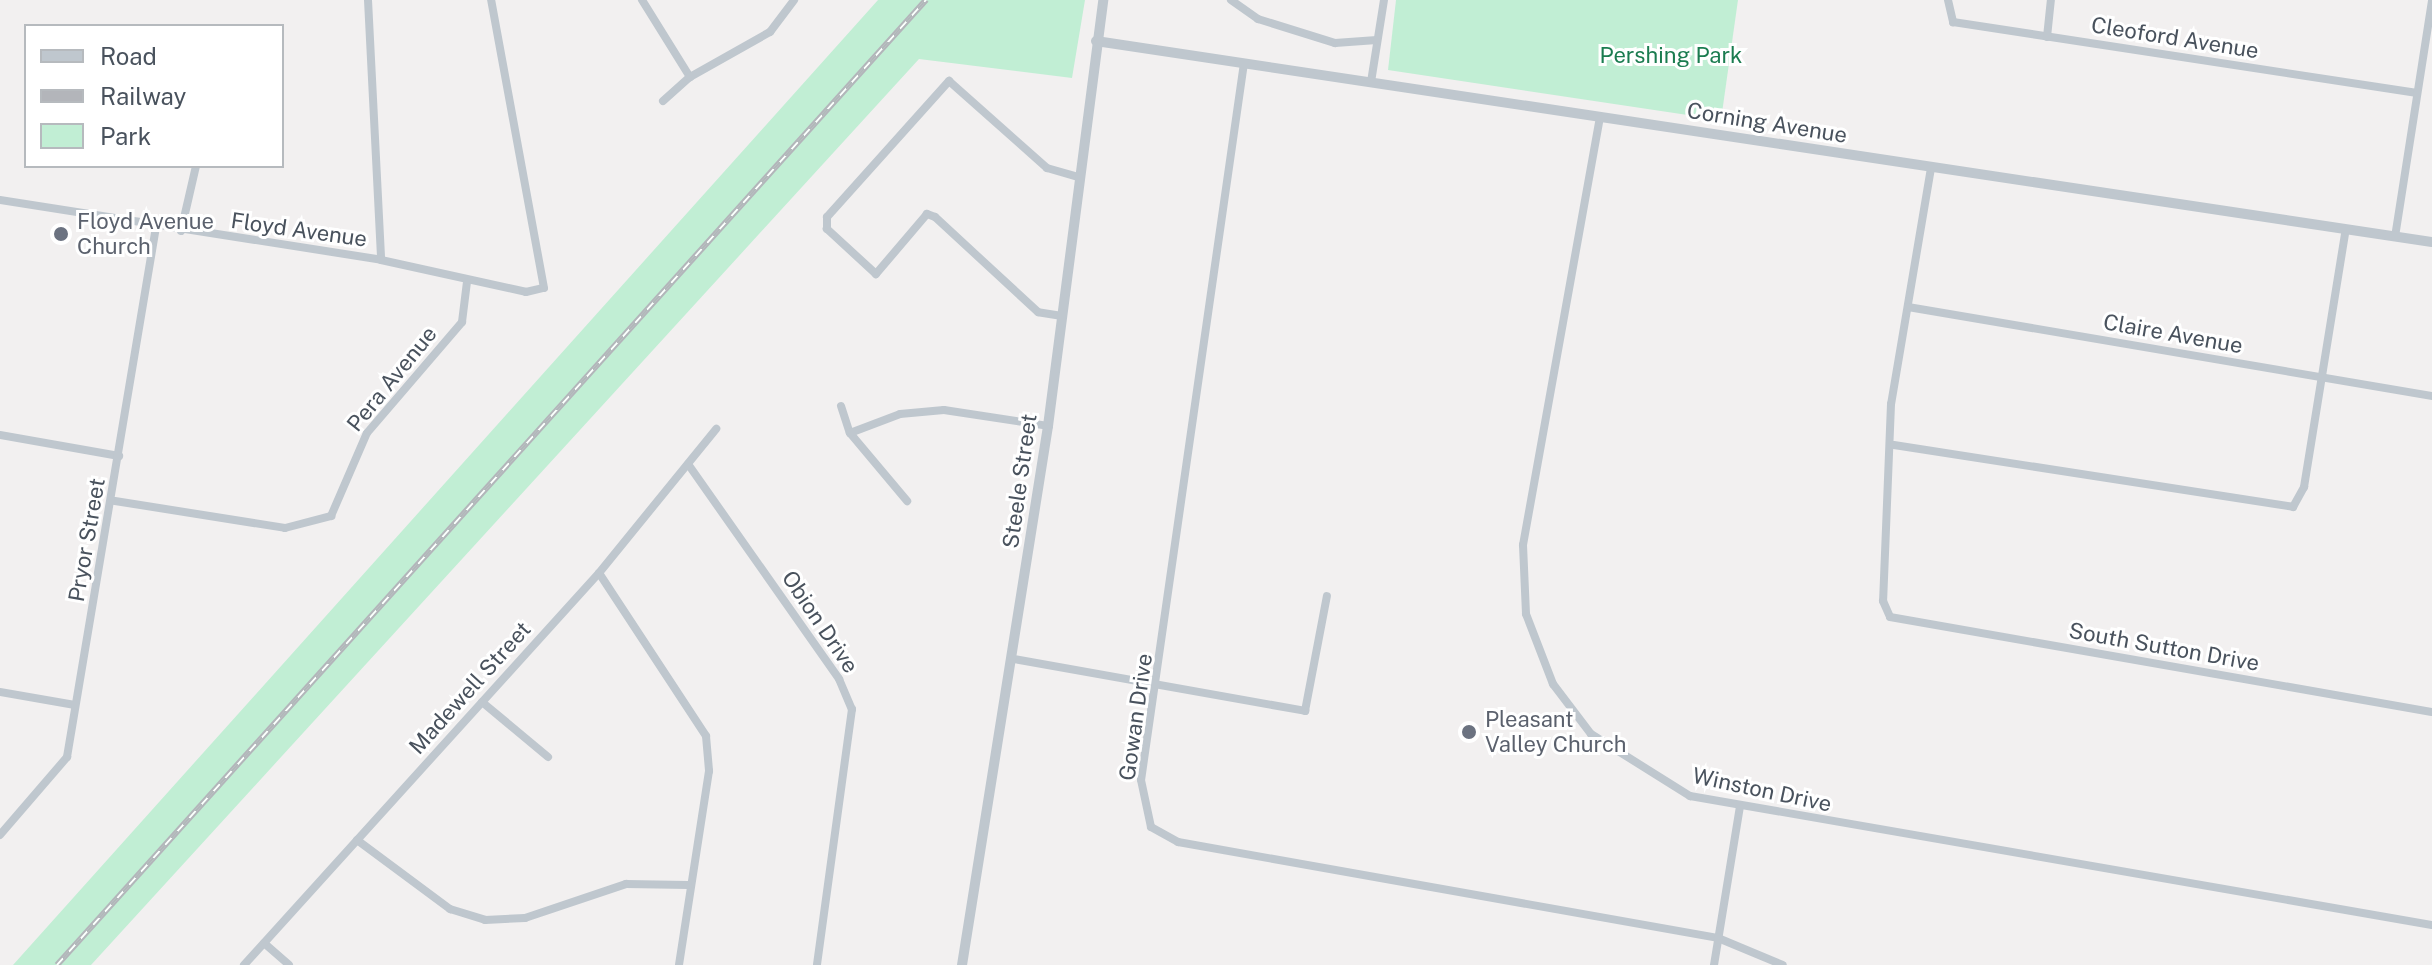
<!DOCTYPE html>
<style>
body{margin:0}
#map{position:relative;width:2432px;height:965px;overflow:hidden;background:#f2f0f0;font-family:"Public Sans",sans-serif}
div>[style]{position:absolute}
.green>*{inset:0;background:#c1eed4}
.minor>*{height:8px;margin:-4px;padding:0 4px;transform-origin:4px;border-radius:4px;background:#bfc7ce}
.tertiary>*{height:10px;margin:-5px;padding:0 5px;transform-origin:5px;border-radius:5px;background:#bfc7ce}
.rail>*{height:6px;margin-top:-3px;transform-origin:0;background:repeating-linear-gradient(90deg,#fff 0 9px,#b3b5ba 0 18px);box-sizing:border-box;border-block:2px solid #b3b5ba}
.dots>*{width:22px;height:22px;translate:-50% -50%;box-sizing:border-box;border:4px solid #fff;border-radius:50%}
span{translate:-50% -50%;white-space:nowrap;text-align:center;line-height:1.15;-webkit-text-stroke:6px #fff;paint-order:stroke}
.street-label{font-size:22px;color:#49525d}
.park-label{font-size:22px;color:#1b7c50}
.worship-label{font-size:22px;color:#5b616d}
.left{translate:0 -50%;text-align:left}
.legend{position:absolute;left:24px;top:24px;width:260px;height:144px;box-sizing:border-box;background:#fff;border:2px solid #b6babe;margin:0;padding:10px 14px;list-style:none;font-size:24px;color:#49525d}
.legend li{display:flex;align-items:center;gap:16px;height:40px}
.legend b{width:40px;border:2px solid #b6babe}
</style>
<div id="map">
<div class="green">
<div style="clip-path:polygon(878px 0,1085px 0,1072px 78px,919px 59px,91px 965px,13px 965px)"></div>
<div style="clip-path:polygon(1396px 0,1738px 0,1721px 120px,1388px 70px)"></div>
</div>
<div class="minor">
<div style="left:368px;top:0;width:260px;rotate:87.1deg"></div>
<div style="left:642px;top:0;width:91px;rotate:58.1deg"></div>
<div style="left:1231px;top:0;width:33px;rotate:35deg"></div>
<div style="left:1258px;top:19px;width:81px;rotate:17.3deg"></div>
<div style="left:1335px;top:43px;width:42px;rotate:-4.1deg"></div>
<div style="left:1948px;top:0;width:23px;rotate:77deg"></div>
<div style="left:1953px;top:22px;width:468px;rotate:8.7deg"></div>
<div style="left:2047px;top:37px;width:37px;rotate:-84deg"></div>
<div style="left:1244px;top:63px;width:724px;rotate:98.17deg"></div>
<div style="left:1141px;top:780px;width:48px;rotate:78deg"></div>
<div style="left:1151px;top:827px;width:31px;rotate:29deg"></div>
<div style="left:1178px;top:842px;width:548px;rotate:10.08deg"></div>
<div style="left:1718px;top:938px;width:70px;rotate:22.6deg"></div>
<div style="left:1371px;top:82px;width:83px;rotate:-81deg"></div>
<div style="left:663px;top:101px;width:36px;rotate:-42deg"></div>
<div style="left:690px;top:77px;width:92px;rotate:-29.4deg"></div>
<div style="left:770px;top:32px;width:40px;rotate:-53deg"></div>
<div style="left:1600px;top:117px;width:435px;rotate:100.2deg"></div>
<div style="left:1523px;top:545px;width:69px;rotate:87.5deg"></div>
<div style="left:1526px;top:614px;width:75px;rotate:68.9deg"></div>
<div style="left:1553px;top:684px;width:63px;rotate:52.8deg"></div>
<div style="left:1591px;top:734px;width:117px;rotate:32.1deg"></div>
<div style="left:1690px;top:796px;width:753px;rotate:9.86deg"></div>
<div style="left:1931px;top:168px;width:239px;rotate:99.6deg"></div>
<div style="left:1891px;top:404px;width:197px;rotate:92.3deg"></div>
<div style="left:1883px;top:601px;width:17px;rotate:66deg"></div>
<div style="left:1890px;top:617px;width:550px;rotate:9.94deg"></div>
<div style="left:0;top:200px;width:386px;rotate:8.9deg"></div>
<div style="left:381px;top:260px;width:148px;rotate:12.4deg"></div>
<div style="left:526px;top:292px;width:18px;rotate:-13deg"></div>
<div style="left:544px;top:288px;width:293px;rotate:-100.4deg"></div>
<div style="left:181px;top:231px;width:67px;rotate:-77deg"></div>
<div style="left:2395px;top:237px;width:240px;rotate:-81.1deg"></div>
<div style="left:1908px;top:307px;width:532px;rotate:9.64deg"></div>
<div style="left:1062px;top:316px;width:24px;rotate:-171deg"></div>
<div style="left:1038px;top:312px;width:140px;rotate:-137.3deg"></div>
<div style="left:935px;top:217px;width:9px;rotate:-159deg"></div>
<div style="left:927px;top:214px;width:79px;rotate:130.4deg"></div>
<div style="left:876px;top:274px;width:67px;rotate:-137.4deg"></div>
<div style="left:827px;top:229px;width:12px;rotate:-90deg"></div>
<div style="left:827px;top:217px;width:183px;rotate:-48.1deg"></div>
<div style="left:949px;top:81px;width:131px;rotate:41.6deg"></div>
<div style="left:1047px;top:168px;width:33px;rotate:16deg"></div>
<div style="left:841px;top:406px;width:28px;rotate:72deg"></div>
<div style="left:850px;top:433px;width:89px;rotate:50deg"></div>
<div style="left:850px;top:433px;width:53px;rotate:-20.8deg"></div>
<div style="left:900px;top:414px;width:44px;rotate:-5.2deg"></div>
<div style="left:944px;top:410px;width:105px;rotate:8.7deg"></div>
<div style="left:0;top:435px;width:121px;rotate:10deg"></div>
<div style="left:1894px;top:445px;width:404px;rotate:8.8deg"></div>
<div style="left:2293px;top:507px;width:23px;rotate:-61deg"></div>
<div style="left:2304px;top:487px;width:256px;rotate:-80.8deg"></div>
<div style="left:688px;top:464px;width:263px;rotate:54.9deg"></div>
<div style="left:839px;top:679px;width:33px;rotate:67deg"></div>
<div style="left:852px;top:709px;width:258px;rotate:97.8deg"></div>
<div style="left:115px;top:501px;width:172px;rotate:9deg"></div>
<div style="left:285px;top:528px;width:48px;rotate:-14.6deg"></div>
<div style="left:331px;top:516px;width:90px;rotate:-66.6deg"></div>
<div style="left:367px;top:433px;width:146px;rotate:-49.4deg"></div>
<div style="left:462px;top:322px;width:40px;rotate:-82.9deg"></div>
<div style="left:599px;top:573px;width:195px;rotate:56.7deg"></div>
<div style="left:706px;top:736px;width:35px;rotate:85deg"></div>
<div style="left:709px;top:771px;width:196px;rotate:98.8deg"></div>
<div style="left:1014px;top:659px;width:296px;rotate:10.1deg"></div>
<div style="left:1305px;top:711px;width:117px;rotate:-79.2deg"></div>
<div style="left:0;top:692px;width:76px;rotate:9.8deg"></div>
<div style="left:482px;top:702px;width:86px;rotate:39.8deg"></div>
<div style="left:0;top:835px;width:103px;rotate:-49.3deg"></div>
<div style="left:67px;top:757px;width:537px;rotate:-80.47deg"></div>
<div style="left:357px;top:840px;width:116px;rotate:36.6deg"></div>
<div style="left:450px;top:909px;width:37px;rotate:17deg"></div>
<div style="left:485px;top:920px;width:40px;rotate:-2.9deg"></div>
<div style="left:525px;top:918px;width:107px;rotate:-18.6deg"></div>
<div style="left:626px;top:884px;width:62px;rotate:0.9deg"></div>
<div style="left:264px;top:943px;width:33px;rotate:41deg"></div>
<div style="left:244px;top:965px;width:529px;rotate:-47.84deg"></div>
<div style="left:599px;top:573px;width:186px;rotate:-50.9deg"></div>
<div style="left:1714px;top:965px;width:160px;rotate:-80.7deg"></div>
</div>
<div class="tertiary">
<div style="left:1096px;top:41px;width:1351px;rotate:8.56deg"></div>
<div style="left:962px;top:965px;width:546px;rotate:-80.93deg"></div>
<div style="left:1048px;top:426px;width:430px;rotate:-82.6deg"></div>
</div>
<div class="rail">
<div style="left:57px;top:965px;width:1299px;rotate:-48deg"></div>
</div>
<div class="dots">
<div style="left:61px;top:234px;background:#6b7280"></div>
<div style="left:1469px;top:732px;background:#6b7280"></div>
</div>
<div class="street-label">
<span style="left:2175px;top:38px;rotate:9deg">Cleoford Avenue</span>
<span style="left:1767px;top:123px;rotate:9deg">Corning Avenue</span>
<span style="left:299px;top:230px;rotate:8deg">Floyd Avenue</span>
<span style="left:2173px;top:334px;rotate:10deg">Claire Avenue</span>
<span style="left:392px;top:379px;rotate:-51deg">Pera Avenue</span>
<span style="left:1020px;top:481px;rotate:-82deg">Steele Street</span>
<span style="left:87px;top:540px;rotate:-80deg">Pryor Street</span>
<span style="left:820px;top:622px;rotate:56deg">Obion Drive</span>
<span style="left:2164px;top:647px;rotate:10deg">South Sutton Drive</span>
<span style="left:470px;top:688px;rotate:-48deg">Madewell Street</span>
<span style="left:1136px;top:717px;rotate:-82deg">Gowan Drive</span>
<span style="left:1762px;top:790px;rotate:12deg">Winston Drive</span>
</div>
<div class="park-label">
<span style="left:1671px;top:56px">Pershing Park</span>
</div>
<div class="worship-label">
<span class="left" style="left:77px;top:234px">Floyd Avenue<br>Church</span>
<span class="left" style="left:1485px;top:732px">Pleasant<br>Valley Church</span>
</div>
<ul class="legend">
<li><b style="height:10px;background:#bfc7ce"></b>Road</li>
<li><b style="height:10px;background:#b3b5ba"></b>Railway</li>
<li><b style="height:22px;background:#c1eed4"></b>Park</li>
</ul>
</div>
